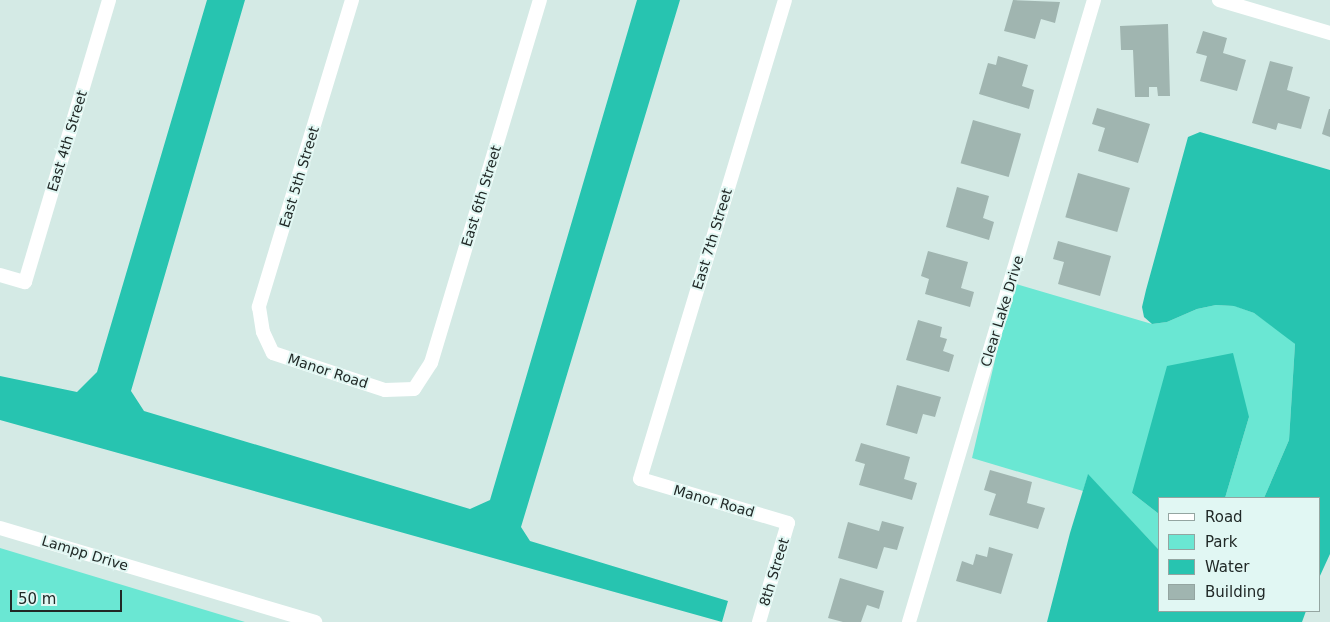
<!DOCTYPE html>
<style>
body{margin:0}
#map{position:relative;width:1330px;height:622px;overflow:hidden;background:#d4eae5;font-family:"DejaVu Sans",sans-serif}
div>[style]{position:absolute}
.green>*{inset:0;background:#6ae7d3}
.water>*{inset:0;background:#27c4b0}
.building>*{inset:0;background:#a0b5b0;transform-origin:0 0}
.street>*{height:14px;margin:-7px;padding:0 7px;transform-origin:7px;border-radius:7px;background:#fff}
span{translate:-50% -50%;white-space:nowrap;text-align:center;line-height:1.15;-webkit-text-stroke:4px #e1f7f3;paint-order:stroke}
.street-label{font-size:14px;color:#212927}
.legend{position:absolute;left:1158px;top:497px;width:162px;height:115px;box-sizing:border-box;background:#e1f7f3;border:1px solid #94a5a1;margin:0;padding:6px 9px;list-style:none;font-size:15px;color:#212927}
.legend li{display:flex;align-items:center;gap:10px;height:25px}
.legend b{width:25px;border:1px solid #94a5a1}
.scale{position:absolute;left:10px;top:590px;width:112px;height:22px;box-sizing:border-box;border:2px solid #212927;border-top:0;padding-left:6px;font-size:15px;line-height:18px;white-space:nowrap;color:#212927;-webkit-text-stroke:4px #e1f7f3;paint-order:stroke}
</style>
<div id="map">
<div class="green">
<div style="clip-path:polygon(1013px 283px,1152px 324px,1167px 322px,1197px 309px,1216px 305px,1235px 306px,1254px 313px,1282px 333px,1295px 344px,1289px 440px,1264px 498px,1225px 498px,1249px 417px,1132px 493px,1159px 514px,1159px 550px,1088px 475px,1083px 491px,972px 458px)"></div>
<div style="clip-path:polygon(0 548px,245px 622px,0 622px)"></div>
</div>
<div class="water">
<div style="clip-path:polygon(207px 0,245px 0,131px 391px,144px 411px,470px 509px,490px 500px,637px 0,680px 0,521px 527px,530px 541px,728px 601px,722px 622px,0 420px,0 376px,77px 392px,97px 372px)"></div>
<div style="clip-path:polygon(1200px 132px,1330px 170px,1330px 554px,1319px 578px,1319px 498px,1264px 498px,1289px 440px,1295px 344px,1254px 313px,1234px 306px,1216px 305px,1197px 309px,1167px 322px,1152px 324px,1144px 317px,1142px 307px,1146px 290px,1188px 137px)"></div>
<div style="clip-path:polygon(1233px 353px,1249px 417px,1225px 498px,1159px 498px,1159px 514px,1132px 493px,1167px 366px)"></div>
<div style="clip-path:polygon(1088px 474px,1159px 550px,1159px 611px,1306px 611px,1302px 622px,1047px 622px,1070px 533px)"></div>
</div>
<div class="building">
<div style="clip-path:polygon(1013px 0,1060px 2px,1055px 23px,1041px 19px,1035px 39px,1004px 31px)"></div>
<div style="clip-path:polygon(1168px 24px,1170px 96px,1158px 96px,1157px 87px,1149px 87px,1149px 97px,1135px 97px,1133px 50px,1121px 50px,1120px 26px)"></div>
<div style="clip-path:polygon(1203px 31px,1227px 38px,1223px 53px,1246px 60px,1237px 91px,1200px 81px,1207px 56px,1196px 53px)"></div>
<div style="clip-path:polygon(998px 56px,1028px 65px,1022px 86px,1034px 90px,1029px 109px,979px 94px,988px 63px,996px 65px)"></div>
<div style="clip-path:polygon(1270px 61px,1293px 67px,1287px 90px,1310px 97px,1301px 129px,1278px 123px,1276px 130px,1252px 123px)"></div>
<div style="clip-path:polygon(1097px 108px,1150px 124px,1138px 163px,1098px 151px,1105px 128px,1092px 124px)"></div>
<div style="clip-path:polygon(1329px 109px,1330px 109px,1330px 137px,1322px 134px)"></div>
<div style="left:973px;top:120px;width:50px;height:45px;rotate:16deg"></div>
<div style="left:1078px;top:173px;width:54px;height:46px;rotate:16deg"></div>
<div style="clip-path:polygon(957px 187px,989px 196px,983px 218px,994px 222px,989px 240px,946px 227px)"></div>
<div style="clip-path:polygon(1058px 241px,1111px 256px,1100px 296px,1058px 284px,1064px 262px,1053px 259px)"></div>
<div style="clip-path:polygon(928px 251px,968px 262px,961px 288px,974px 292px,970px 307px,925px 294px,929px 279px,921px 276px)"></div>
<div style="clip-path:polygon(918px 320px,942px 327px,940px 337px,947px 339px,943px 351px,954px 355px,949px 372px,906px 360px)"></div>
<div style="clip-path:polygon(897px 385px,941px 397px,935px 417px,923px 414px,917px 434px,886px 425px)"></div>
<div style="clip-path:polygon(861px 443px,910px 457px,904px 479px,917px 483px,912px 500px,859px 485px,865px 464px,855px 461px)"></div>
<div style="clip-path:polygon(990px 470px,1032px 482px,1027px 503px,1045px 508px,1038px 529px,989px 515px,996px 494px,984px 490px)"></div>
<div style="clip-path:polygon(882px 521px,904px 527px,897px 550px,884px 547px,877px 569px,838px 558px,848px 522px,879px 531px)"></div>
<div style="clip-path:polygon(989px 547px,1013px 554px,1001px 594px,956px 581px,962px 561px,973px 565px,976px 554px,987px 557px)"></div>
<div style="clip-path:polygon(840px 578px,884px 591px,879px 609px,867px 605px,861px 622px,843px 622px,828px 618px)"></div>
</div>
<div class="street">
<div style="left:352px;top:0;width:321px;rotate:106.9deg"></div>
<div style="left:259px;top:307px;width:25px;rotate:81deg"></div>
<div style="left:263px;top:332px;width:23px;rotate:65deg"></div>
<div style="left:273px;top:353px;width:118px;rotate:18.3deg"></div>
<div style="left:385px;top:390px;width:29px;rotate:-2deg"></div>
<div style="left:414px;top:389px;width:31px;rotate:-57deg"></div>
<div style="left:431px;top:363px;width:379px;rotate:-73.3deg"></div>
<div style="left:1219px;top:0;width:116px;rotate:16.6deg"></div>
<div style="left:0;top:275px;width:26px;rotate:16deg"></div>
<div style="left:25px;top:282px;width:294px;rotate:-73.4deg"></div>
<div style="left:0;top:528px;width:329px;rotate:16.6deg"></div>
<div style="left:759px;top:622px;width:103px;rotate:-73.7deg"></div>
<div style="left:788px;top:523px;width:154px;rotate:-163.4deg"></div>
<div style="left:640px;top:479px;width:500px;rotate:-73.16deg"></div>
<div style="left:909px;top:622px;width:649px;rotate:-73.44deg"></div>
</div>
<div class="street-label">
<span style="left:67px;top:141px;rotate:-73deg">East 4th Street</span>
<span style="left:299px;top:177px;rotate:-73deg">East 5th Street</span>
<span style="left:481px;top:196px;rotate:-73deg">East 6th Street</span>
<span style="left:712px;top:239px;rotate:-73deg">East 7th Street</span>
<span style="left:1002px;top:311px;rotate:-73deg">Clear Lake Drive</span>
<span style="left:328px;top:371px;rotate:18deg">Manor Road</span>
<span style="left:714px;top:501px;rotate:16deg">Manor Road</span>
<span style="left:85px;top:553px;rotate:17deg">Lampp Drive</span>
<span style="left:774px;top:572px;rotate:-73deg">8th Street</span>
</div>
<ul class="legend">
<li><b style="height:6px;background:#fff"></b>Road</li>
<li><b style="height:14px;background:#6ae7d3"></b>Park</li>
<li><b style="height:14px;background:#27c4b0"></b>Water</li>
<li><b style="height:14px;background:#a0b5b0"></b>Building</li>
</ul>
<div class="scale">50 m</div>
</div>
